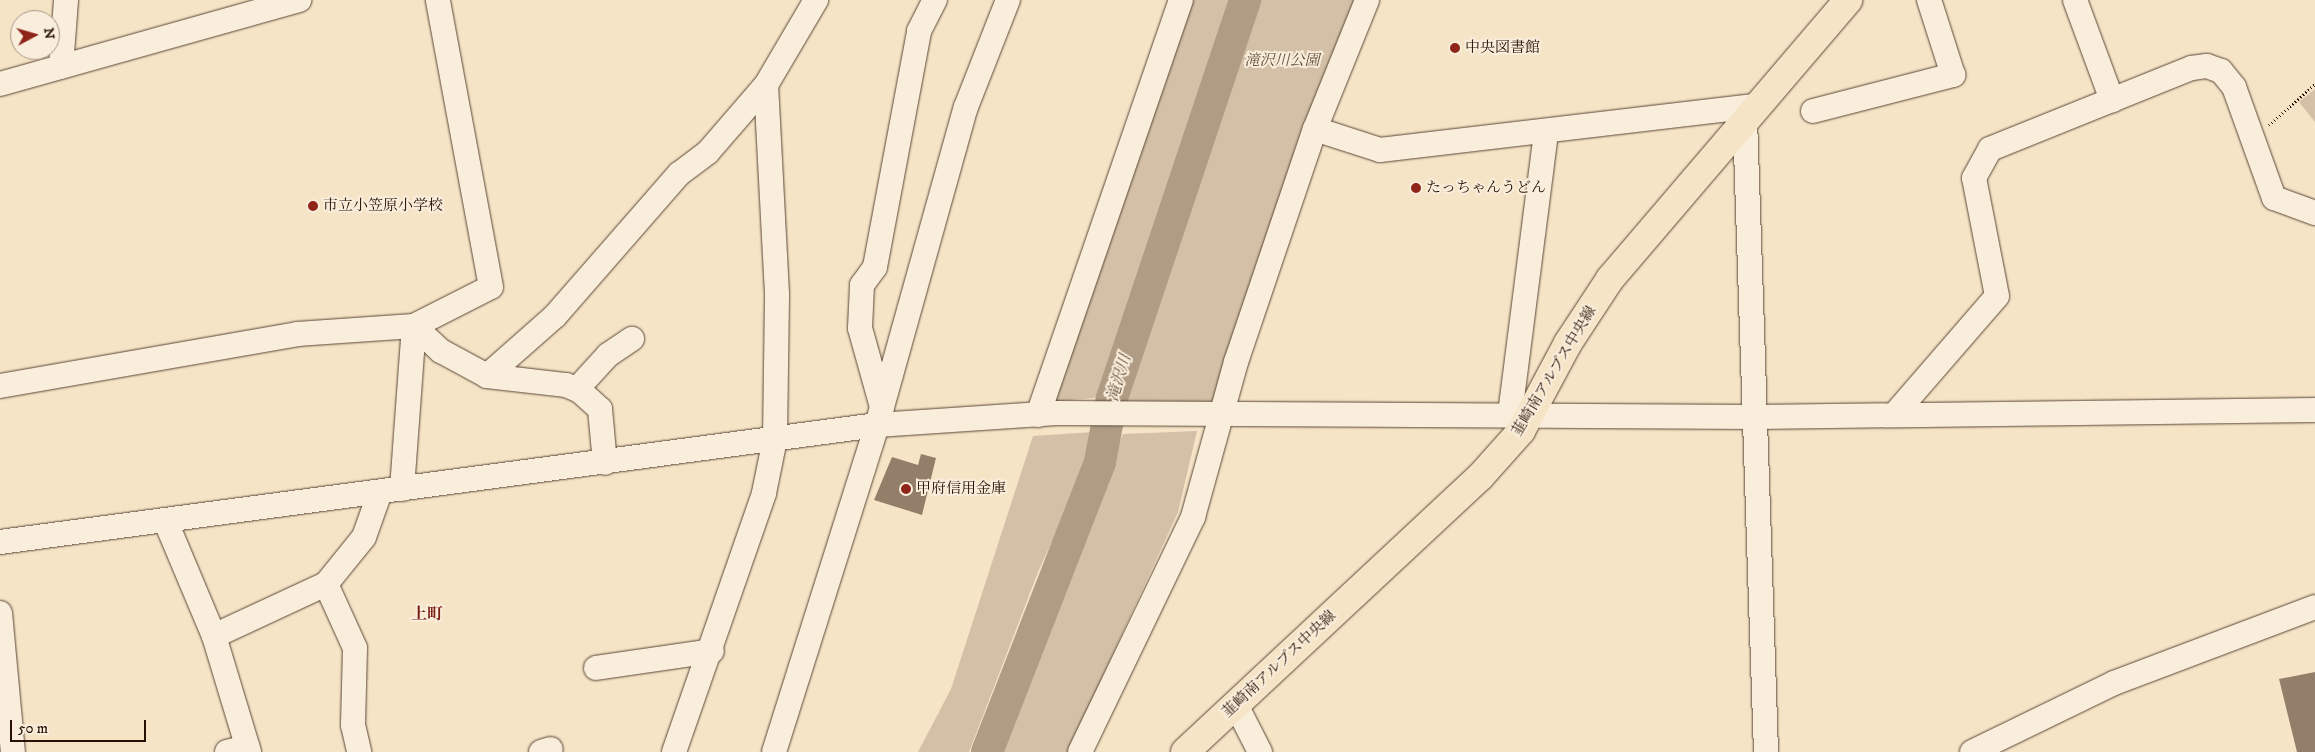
<!DOCTYPE html>
<meta charset="utf-8">
<style>
body{margin:0}
#map{position:relative;width:2315px;height:752px;overflow:hidden;background:#f6e4c7;font-family:"IM FELL DW Pica","Noto Serif JP",serif}
div>[style]{position:absolute}
.green>*{inset:0;background:#d3c0a6}
.river>*{height:32px;margin:-16px;padding:0 16px;transform-origin:16px;border-radius:16px;background:#b09c85}
.building>*{inset:0;background:#937f69}
.path>*{height:3px;margin-top:-1.5px;transform-origin:0;background:repeating-linear-gradient(90deg,#271104 0 1px,transparent 0 3.5px)}
.roads{filter:drop-shadow(0 0 1px #5b4635) drop-shadow(0 0 1px #5b4635)}
.minor>*{height:24px;margin:-12px;padding:0 12px;transform-origin:12px;border-radius:12px;background:#f9eddb}
.major>*{height:28px;margin:-14px;padding:0 14px;transform-origin:14px;border-radius:14px;background:#f6e4c7}
.dots>*{width:14px;height:14px;translate:-50% -50%;box-sizing:border-box;border:2px solid #f9eddb;border-radius:50%}
span{translate:-50% -50%;white-space:nowrap;text-align:center;line-height:1.15;-webkit-text-stroke:4px #f9eddb;paint-order:stroke}
.poi-label{font-size:15px;color:#271104}
.left{translate:0 -50%;text-align:left}
.park-label{font-size:15px;color:#634e3d;font-style:italic}
.street-label{font-size:15px;color:#271104}
.water-label{font-size:16px;color:#65503e;font-style:italic}
.neighbourhood-label{font-size:16px;color:#7a1f14;font-weight:700}
.north{position:absolute;left:10px;top:10px;width:50px;height:50px;box-sizing:border-box;background:#f9eddb;border:1px solid #a59585;border-radius:50%;rotate:84deg;font-size:14px;font-weight:700;line-height:20px;text-align:center;color:#271104}
.north::after{content:'';display:block;margin:auto;width:18px;height:22px;background:#8f2418;clip-path:polygon(50% 0,100% 100%,50% 72%,0 100%)}
.scale{position:absolute;left:10px;top:720px;width:136px;height:22px;box-sizing:border-box;border:2px solid #271104;border-top:0;padding-left:6px;font-size:15px;line-height:18px;white-space:nowrap;color:#271104;-webkit-text-stroke:4px #f9eddb;paint-order:stroke}
</style>
<div id="map">
<div class="green">
<div style="clip-path:polygon(1186px 0,1239px 0,1231px 25px,1220px 24px,1221px 47px,1103px 397px,1049px 402px)"></div>
<div style="clip-path:polygon(1245px 0,1366px 0,1218px 415px,1106px 414px)"></div>
<div style="clip-path:polygon(2315px 89px,2315px 122px,2299px 102px)"></div>
<div style="clip-path:polygon(1197px 431px,1178px 512px,1068px 752px,999px 752px,1093px 510px,1105px 492px,1104px 481px,1123px 434px)"></div>
<div style="clip-path:polygon(1093px 432px,1071px 500px,1038px 572px,969px 752px,918px 752px,951px 689px,1033px 436px)"></div>
</div>
<div class="river">
<div style="left:987px;top:752px;width:311px;rotate:-68.7deg"></div>
<div style="left:1100px;top:462px;width:65px;rotate:-79.4deg"></div>
<div style="left:1112px;top:398px;width:420px;rotate:-71.5deg"></div>
</div>
<div class="building">
<div style="clip-path:polygon(921px 454px,936px 458px,922px 515px,874px 500px,892px 457px,918px 465px)"></div>
<div style="clip-path:polygon(2315px 672px,2315px 752px,2297px 752px,2279px 679px)"></div>
</div>
<div class="path">
<div style="left:2269px;top:125px;width:62px;rotate:-41.7deg"></div>
</div>
<div class="roads">
<div class="minor">
<div style="left:2075px;top:0;width:107px;rotate:69.7deg"></div>
<div style="left:61px;top:67px;width:67px;rotate:-85.7deg"></div>
<div style="left:0;top:84px;width:311px;rotate:-15.7deg"></div>
<div style="left:1813px;top:111px;width:145px;rotate:-14.4deg"></div>
<div style="left:1953px;top:75px;width:79px;rotate:-107.7deg"></div>
<div style="left:1745px;top:119px;width:633px;rotate:88.1deg"></div>
<div style="left:1315px;top:129px;width:68px;rotate:17.9deg"></div>
<div style="left:1380px;top:150px;width:379px;rotate:-6.7deg"></div>
<div style="left:414px;top:326px;width:37px;rotate:43deg"></div>
<div style="left:441px;top:351px;width:52px;rotate:28.5deg"></div>
<div style="left:487px;top:376px;width:80px;rotate:6.5deg"></div>
<div style="left:566px;top:385px;width:15px;rotate:23deg"></div>
<div style="left:580px;top:391px;width:27px;rotate:42deg"></div>
<div style="left:600px;top:409px;width:54px;rotate:84.7deg"></div>
<div style="left:487px;top:376px;width:91px;rotate:-41.4deg"></div>
<div style="left:555px;top:316px;width:189px;rotate:-48.9deg"></div>
<div style="left:679px;top:174px;width:36px;rotate:-37deg"></div>
<div style="left:708px;top:152px;width:89px;rotate:-49.1deg"></div>
<div style="left:766px;top:85px;width:99px;rotate:-59.5deg"></div>
<div style="left:0;top:386px;width:302px;rotate:-9.9deg"></div>
<div style="left:297px;top:334px;width:117px;rotate:-3.9deg"></div>
<div style="left:414px;top:326px;width:86px;rotate:-26.9deg"></div>
<div style="left:491px;top:287px;width:292px;rotate:-100.5deg"></div>
<div style="left:577px;top:389px;width:46px;rotate:-47.6deg"></div>
<div style="left:608px;top:355px;width:29px;rotate:-34deg"></div>
<div style="left:882px;top:407px;width:82px;rotate:-105.6deg"></div>
<div style="left:860px;top:328px;width:43px;rotate:-87.3deg"></div>
<div style="left:862px;top:285px;width:22px;rotate:-54deg"></div>
<div style="left:875px;top:267px;width:240px;rotate:-79.4deg"></div>
<div style="left:919px;top:31px;width:35px;rotate:-63deg"></div>
<div style="left:1510px;top:414px;width:282px;rotate:-82.7deg"></div>
<div style="left:1038px;top:415px;width:439px;rotate:-71deg"></div>
<div style="left:1894px;top:415px;width:157px;rotate:-49.1deg"></div>
<div style="left:1997px;top:296px;width:120px;rotate:-101deg"></div>
<div style="left:1974px;top:178px;width:33px;rotate:-61deg"></div>
<div style="left:1990px;top:149px;width:218px;rotate:-21.9deg"></div>
<div style="left:2192px;top:68px;width:15px;rotate:-8deg"></div>
<div style="left:2207px;top:66px;width:15px;rotate:20deg"></div>
<div style="left:2221px;top:71px;width:21px;rotate:51deg"></div>
<div style="left:2234px;top:87px;width:118px;rotate:70.2deg"></div>
<div style="left:2274px;top:198px;width:44px;rotate:20.1deg"></div>
<div style="left:402px;top:489px;width:163px;rotate:-85.8deg"></div>
<div style="left:166px;top:522px;width:124px;rotate:67.2deg"></div>
<div style="left:214px;top:636px;width:121px;rotate:73.2deg"></div>
<div style="left:0;top:542px;width:885px;rotate:-7.6deg"></div>
<div style="left:877px;top:425px;width:180px;rotate:-3.8deg"></div>
<div style="left:1057px;top:413px;width:699px;rotate:0.33deg"></div>
<div style="left:1756px;top:417px;width:559px;rotate:-0.72deg"></div>
<div style="left:326px;top:584px;width:70px;rotate:65.6deg"></div>
<div style="left:355px;top:648px;width:77px;rotate:91.5deg"></div>
<div style="left:353px;top:725px;width:28px;rotate:77deg"></div>
<div style="left:0;top:613px;width:140px;rotate:84.7deg"></div>
<div style="left:214px;top:636px;width:123px;rotate:-24.9deg"></div>
<div style="left:326px;top:584px;width:60px;rotate:-51deg"></div>
<div style="left:364px;top:537px;width:48px;rotate:-70.4deg"></div>
<div style="left:596px;top:668px;width:117px;rotate:-8.3deg"></div>
<div style="left:1236px;top:705px;width:53px;rotate:62.9deg"></div>
<div style="left:227px;top:752px;width:21px;rotate:-14deg"></div>
<div style="left:541px;top:752px;width:10px;rotate:-17deg"></div>
<div style="left:674px;top:752px;width:274px;rotate:-70.8deg"></div>
<div style="left:764px;top:493px;width:55px;rotate:-78.5deg"></div>
<div style="left:775px;top:439px;width:145px;rotate:-89.2deg"></div>
<div style="left:777px;top:294px;width:209px;rotate:-93deg"></div>
<div style="left:774px;top:752px;width:343px;rotate:-72.5deg"></div>
<div style="left:877px;top:425px;width:330px;rotate:-74.4deg"></div>
<div style="left:966px;top:107px;width:115px;rotate:-68.6deg"></div>
<div style="left:1080px;top:752px;width:261px;rotate:-64.3deg"></div>
<div style="left:1193px;top:517px;width:161px;rotate:-74.5deg"></div>
<div style="left:1236px;top:362px;width:246px;rotate:-71.3deg"></div>
<div style="left:1315px;top:129px;width:139px;rotate:-68deg"></div>
<div style="left:1972px;top:752px;width:158px;rotate:-25.9deg"></div>
<div style="left:2114px;top:683px;width:215px;rotate:-20.7deg"></div>
</div>
<div class="major">
<div style="left:1185px;top:752px;width:403px;rotate:-43deg"></div>
<div style="left:1480px;top:477px;width:62px;rotate:-48.3deg"></div>
<div style="left:1521px;top:431px;width:100px;rotate:-61.9deg"></div>
<div style="left:1568px;top:343px;width:77px;rotate:-56.7deg"></div>
<div style="left:1610px;top:279px;width:367px;rotate:-49.5deg"></div>
</div>
</div>
<div class="dots">
<div style="left:1455px;top:48px;background:#8f2418"></div>
<div style="left:1416px;top:188px;background:#8f2418"></div>
<div style="left:313px;top:206px;background:#8f2418"></div>
<div style="left:906px;top:489px;background:#8f2418"></div>
</div>
<div class="poi-label">
<span class="left" style="left:1465px;top:48px">中央図書館</span>
<span class="left" style="left:1426px;top:188px">たっちゃんうどん</span>
<span class="left" style="left:323px;top:206px">市立小笠原小学校</span>
<span class="left" style="left:916px;top:489px">甲府信用金庫</span>
</div>
<div class="park-label">
<span style="left:1282px;top:61px">滝沢川公園</span>
</div>
<div class="street-label">
<span style="left:1554px;top:371px;rotate:-59deg">韮崎南アルプス中央線</span>
<span style="left:1279px;top:664px;rotate:-43deg">韮崎南アルプス中央線</span>
</div>
<div class="water-label">
<span style="left:1119px;top:378px;rotate:-73deg">滝沢川</span>
</div>
<div class="neighbourhood-label">
<span style="left:427px;top:614px">上町</span>
</div>
<div class="north">N</div>
<div class="scale">50 m</div>
</div>
